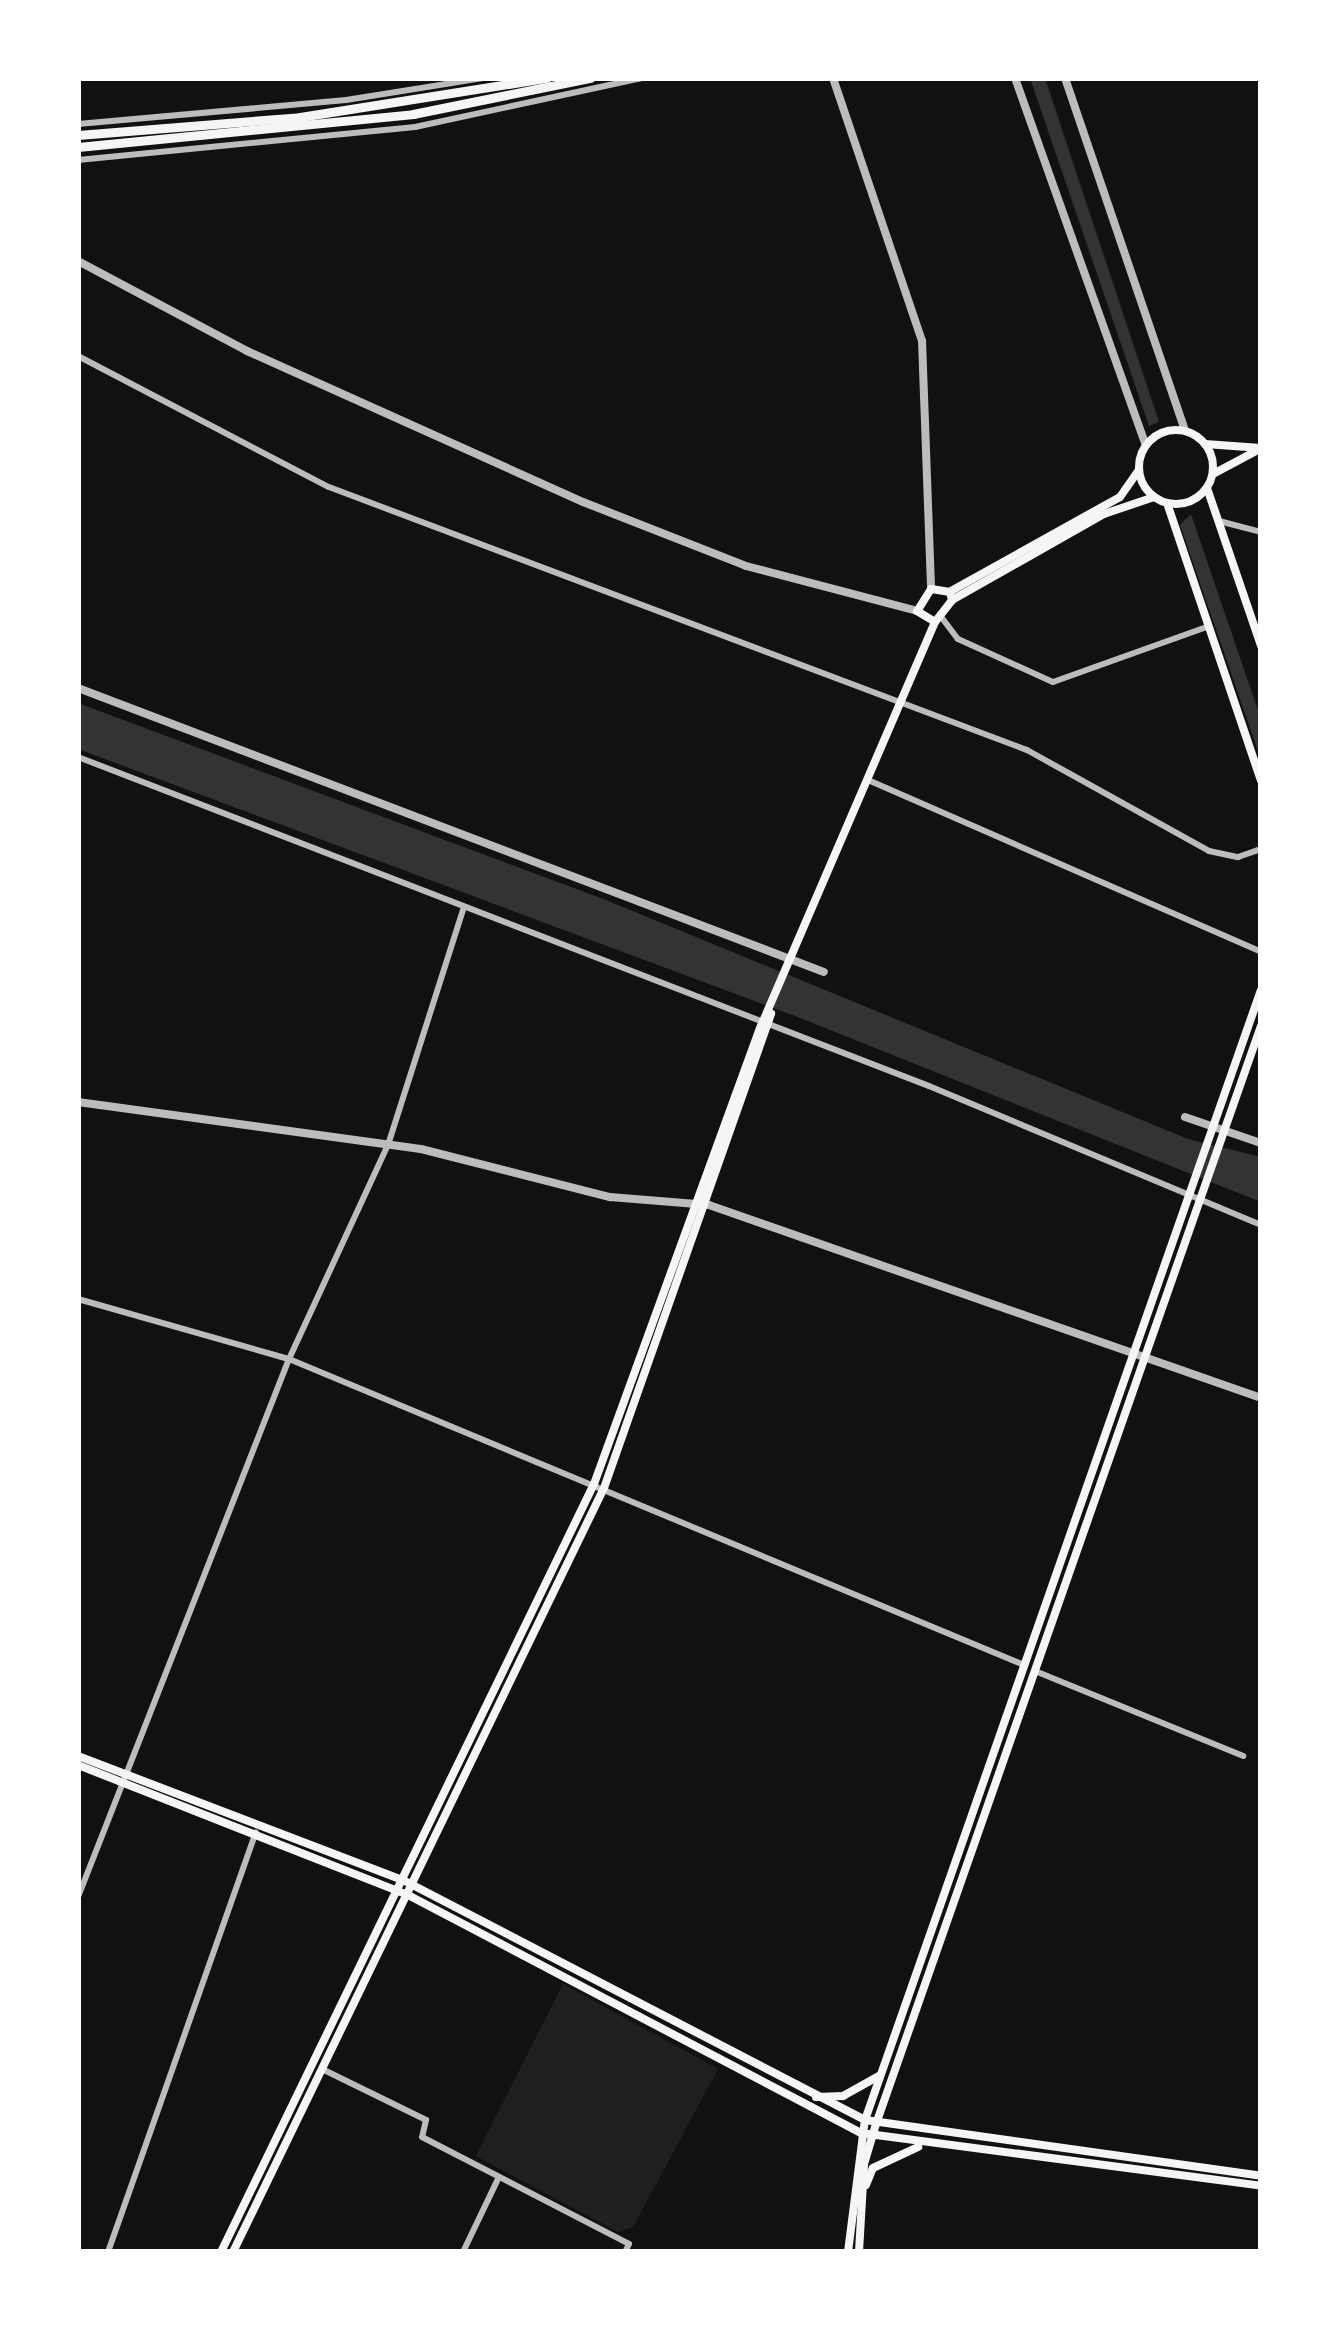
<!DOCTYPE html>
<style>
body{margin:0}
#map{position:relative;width:1339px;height:2330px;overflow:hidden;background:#111;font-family:Inter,sans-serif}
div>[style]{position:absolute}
.green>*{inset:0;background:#202020}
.water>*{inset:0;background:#333}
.minor>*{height:6px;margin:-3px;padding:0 3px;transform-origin:3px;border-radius:3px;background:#bcbcbc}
.tertiary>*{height:8px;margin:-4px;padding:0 4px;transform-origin:4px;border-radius:4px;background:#bcbcbc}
.secondary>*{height:8px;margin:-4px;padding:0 4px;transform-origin:4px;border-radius:4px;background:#f5f5f5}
.secondary>.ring{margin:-4px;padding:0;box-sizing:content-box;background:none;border:8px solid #f5f5f5;border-radius:50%}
.primary>*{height:9px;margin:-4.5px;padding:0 4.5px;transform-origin:4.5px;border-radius:4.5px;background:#f5f5f5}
span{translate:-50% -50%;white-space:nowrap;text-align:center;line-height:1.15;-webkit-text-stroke:10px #fff;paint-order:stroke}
.frame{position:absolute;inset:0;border:81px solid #fff;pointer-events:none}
</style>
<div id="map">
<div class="green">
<div style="clip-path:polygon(563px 1984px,718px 2069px,633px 2227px,618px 2232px,476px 2156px)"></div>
</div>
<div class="water">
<div style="clip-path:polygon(1030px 78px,1045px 78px,1159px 422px,1149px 426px)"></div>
<div style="clip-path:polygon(1191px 514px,1261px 719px,1261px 760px,1180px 525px)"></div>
<div style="clip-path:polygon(78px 703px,606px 900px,1188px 1139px,1261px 1157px,1261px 1202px,795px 1016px,78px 749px)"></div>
</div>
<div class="minor">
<div style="left:78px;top:124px;width:269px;rotate:-5.1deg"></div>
<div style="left:346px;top:100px;width:140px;rotate:-9.1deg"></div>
<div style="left:78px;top:160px;width:339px;rotate:-5.6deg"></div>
<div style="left:415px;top:127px;width:232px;rotate:-12.2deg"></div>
<div style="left:78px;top:356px;width:283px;rotate:27.6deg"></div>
<div style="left:329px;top:487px;width:746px;rotate:20.65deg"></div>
<div style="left:1027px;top:750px;width:208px;rotate:29deg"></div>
<div style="left:1209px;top:851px;width:30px;rotate:12deg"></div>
<div style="left:1238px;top:857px;width:24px;rotate:-19deg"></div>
<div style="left:1219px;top:521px;width:43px;rotate:14.7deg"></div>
<div style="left:942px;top:618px;width:26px;rotate:53deg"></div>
<div style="left:958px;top:639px;width:104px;rotate:24.4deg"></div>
<div style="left:1053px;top:682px;width:164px;rotate:-19.7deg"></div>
<div style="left:78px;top:757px;width:912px;rotate:21.14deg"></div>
<div style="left:929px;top:1086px;width:360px;rotate:22.7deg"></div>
<div style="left:868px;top:780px;width:429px;rotate:23.6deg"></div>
<div style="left:78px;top:1299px;width:219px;rotate:15.9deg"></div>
<div style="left:289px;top:1359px;width:796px;rotate:22.6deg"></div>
<div style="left:1035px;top:1671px;width:225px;rotate:22.2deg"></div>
<div style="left:78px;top:1897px;width:578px;rotate:-68.59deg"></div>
<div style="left:289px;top:1359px;width:236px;rotate:-65.2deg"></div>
<div style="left:388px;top:1145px;width:247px;rotate:-72.3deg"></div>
<div style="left:322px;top:2069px;width:116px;rotate:26.1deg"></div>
<div style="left:426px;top:2120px;width:17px;rotate:103deg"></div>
<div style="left:422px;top:2137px;width:233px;rotate:27.3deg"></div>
<div style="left:629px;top:2244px;width:9px;rotate:117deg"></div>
<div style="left:108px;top:2252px;width:445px;rotate:-70.6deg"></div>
<div style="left:463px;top:2252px;width:83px;rotate:-64.4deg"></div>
</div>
<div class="tertiary">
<div style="left:833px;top:78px;width:278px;rotate:71.3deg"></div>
<div style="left:922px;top:341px;width:248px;rotate:87.9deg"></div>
<div style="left:1015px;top:78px;width:388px;rotate:70.4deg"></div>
<div style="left:1065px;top:78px;width:372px;rotate:71.2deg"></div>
<div style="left:78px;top:261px;width:191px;rotate:28deg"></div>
<div style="left:247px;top:351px;width:368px;rotate:24.2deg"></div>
<div style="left:583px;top:502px;width:175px;rotate:21.4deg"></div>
<div style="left:746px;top:566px;width:177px;rotate:14.7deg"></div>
<div style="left:78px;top:688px;width:798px;rotate:20.84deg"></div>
<div style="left:78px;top:1102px;width:346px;rotate:7.8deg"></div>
<div style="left:421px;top:1149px;width:195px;rotate:14.3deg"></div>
<div style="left:610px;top:1197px;width:99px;rotate:4.6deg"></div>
<div style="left:709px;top:1205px;width:585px;rotate:19.27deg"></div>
<div style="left:1185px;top:1117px;width:80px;rotate:18.9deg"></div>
</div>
<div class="secondary">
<div class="ring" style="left:1139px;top:430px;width:66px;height:66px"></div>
<div style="left:1205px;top:444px;width:56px;rotate:4.1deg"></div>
<div style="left:1213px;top:474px;width:51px;rotate:-28.1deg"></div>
<div style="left:1207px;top:488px;width:167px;rotate:71.1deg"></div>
<div style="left:1167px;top:503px;width:293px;rotate:71.3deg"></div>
<div style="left:951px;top:591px;width:193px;rotate:-29.1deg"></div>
<div style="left:1120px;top:497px;width:32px;rotate:-55deg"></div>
<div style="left:952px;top:600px;width:8px;rotate:-104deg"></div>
<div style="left:950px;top:592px;width:19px;rotate:-171deg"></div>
<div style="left:931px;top:589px;width:26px;rotate:122deg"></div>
<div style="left:917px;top:611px;width:21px;rotate:31deg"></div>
<div style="left:935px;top:622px;width:28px;rotate:-52deg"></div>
<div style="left:952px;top:600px;width:175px;rotate:-29.5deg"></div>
<div style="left:1104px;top:514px;width:53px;rotate:-18.8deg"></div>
<div style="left:78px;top:1756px;width:348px;rotate:20.9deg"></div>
<div style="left:403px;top:1880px;width:521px;rotate:27.45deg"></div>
<div style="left:865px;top:2120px;width:400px;rotate:8deg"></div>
<div style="left:78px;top:1765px;width:355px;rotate:21.5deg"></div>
<div style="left:408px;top:1895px;width:512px;rotate:27.72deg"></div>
<div style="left:861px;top:2133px;width:403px;rotate:7.5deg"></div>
<div style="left:816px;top:2097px;width:27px;rotate:-2deg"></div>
<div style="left:843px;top:2096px;width:41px;rotate:-29.1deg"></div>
<div style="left:866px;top:2185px;width:18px;rotate:-68deg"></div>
<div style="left:873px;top:2168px;width:50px;rotate:-25deg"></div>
<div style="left:221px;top:2252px;width:854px;rotate:-64.1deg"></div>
<div style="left:594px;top:1484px;width:487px;rotate:-70deg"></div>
<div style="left:761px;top:1026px;width:440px;rotate:-66.7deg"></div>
<div style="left:233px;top:2252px;width:849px;rotate:-64.1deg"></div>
<div style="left:604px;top:1488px;width:503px;rotate:-70.59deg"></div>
<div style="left:848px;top:2252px;width:133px;rotate:-82.7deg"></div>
<div style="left:865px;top:2120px;width:1197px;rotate:-70.69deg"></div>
<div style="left:859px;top:2252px;width:88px;rotate:-86.7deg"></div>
<div style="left:864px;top:2164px;width:42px;rotate:-73.3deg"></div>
<div style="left:876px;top:2124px;width:1164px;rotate:-70.68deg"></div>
</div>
<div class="primary">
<div style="left:78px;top:135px;width:223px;rotate:-4.6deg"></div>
<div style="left:300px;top:117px;width:250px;rotate:-9deg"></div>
<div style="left:78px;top:147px;width:337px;rotate:-5.6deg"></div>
<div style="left:413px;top:114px;width:181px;rotate:-11.5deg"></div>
</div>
<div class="frame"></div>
</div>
